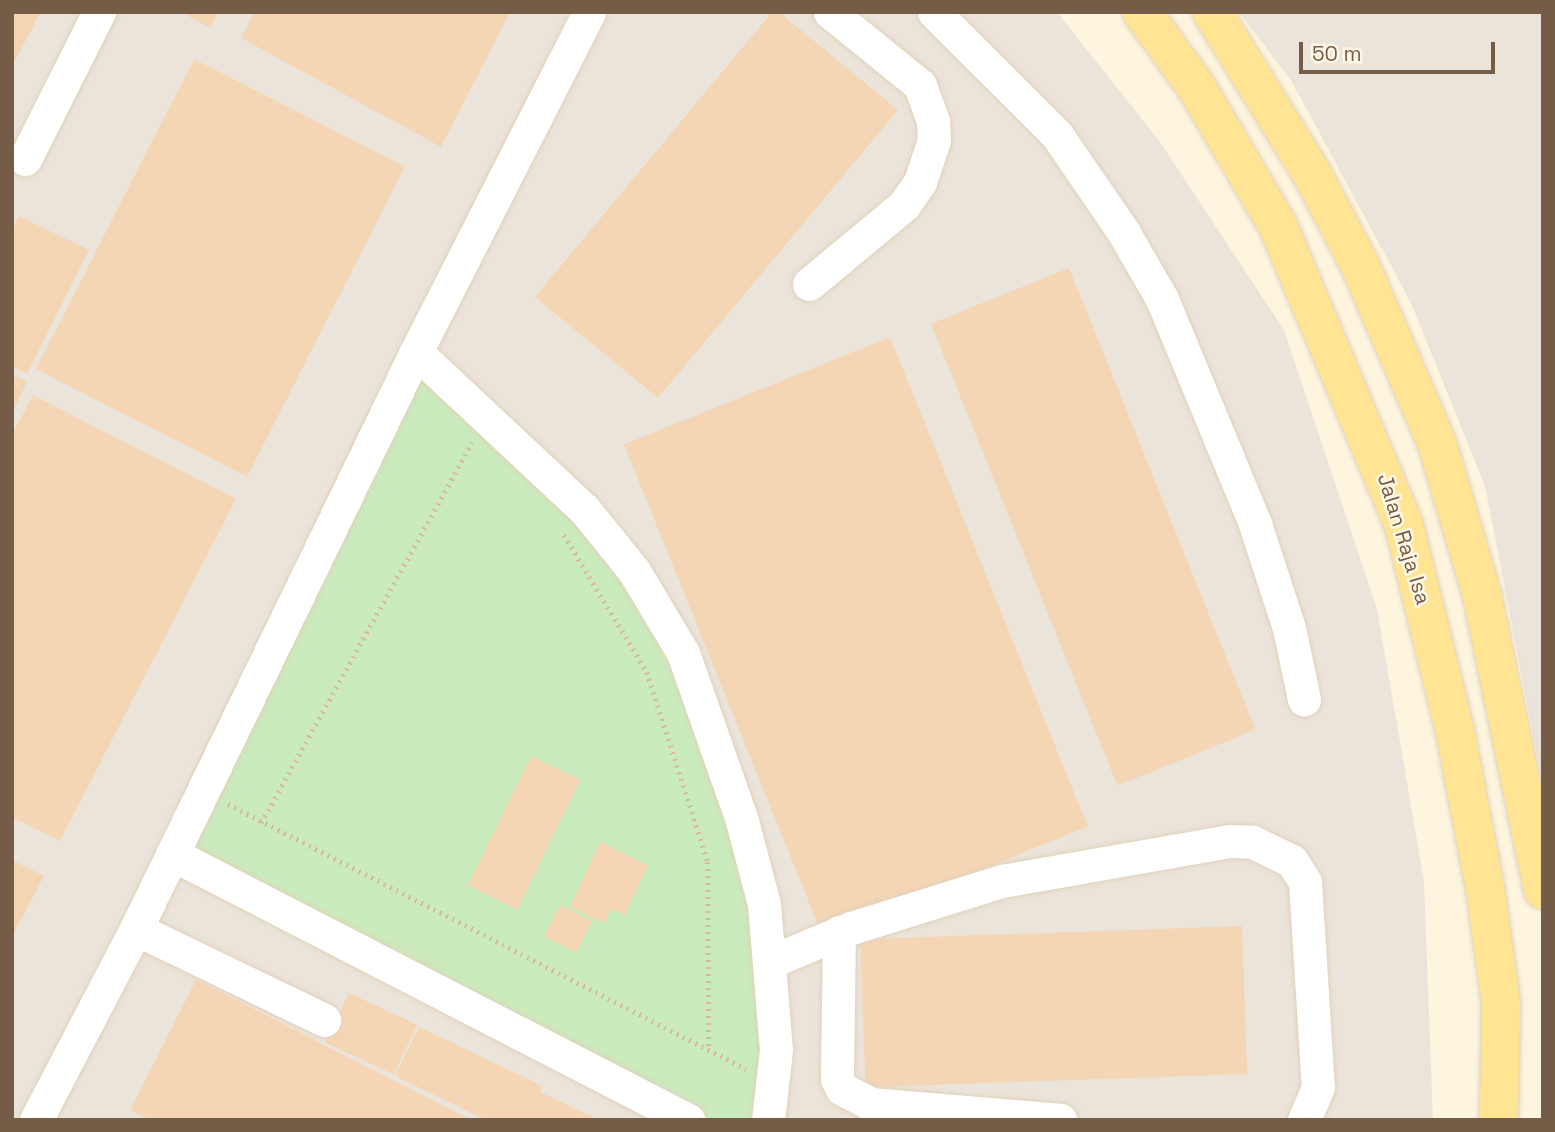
<!DOCTYPE html>
<style>
body{margin:0}
#map{position:relative;width:1555px;height:1132px;overflow:hidden;background:#fdf5de;font-family:"Space Grotesk",sans-serif}
div>[style]{position:absolute}
.industrial>*{inset:0;background:#ebe4db}
.green>*{inset:0;background:#caebbd}
.building>*{inset:0;background:#f4d6b5;transform-origin:0 0}
.path>*{height:4.5px;margin-top:-2.25px;transform-origin:0;background:repeating-linear-gradient(90deg,#d8b999 0 2px,transparent 0 7px)}
.roads{filter:drop-shadow(0 0 2px #e1d1ba) drop-shadow(0 0 2px #e1d1ba)}
.minor>*{height:33px;margin:-16.5px;padding:0 16.5px;transform-origin:16.5px;border-radius:16.5px;background:#fff}
.major>*{height:38px;margin:-19px;padding:0 19px;transform-origin:19px;border-radius:19px;background:#ffe494}
span{translate:-50% -50%;white-space:nowrap;text-align:center;line-height:1.15;-webkit-text-stroke:5px #fff8e6;paint-order:stroke}
.street-label{font-size:21px;color:#745c46}
.frame{position:absolute;inset:0;border:14px solid #745c46;pointer-events:none}
.scale{position:absolute;left:1299px;top:42px;width:196px;height:32px;box-sizing:border-box;border:4px solid #745c46;border-top:0;padding-left:9px;font-size:21px;line-height:24px;white-space:nowrap;color:#745c46;-webkit-text-stroke:5px #fff8e6;paint-order:stroke}
</style>
<div id="map">
<div class="industrial">
<div style="clip-path:polygon(12px 12px,1057px 12px,1160px 142px,1284px 330px,1377px 609px,1424px 881px,1433px 1120px,12px 1120px)"></div>
<div style="clip-path:polygon(1239px 12px,1543px 12px,1543px 785px,1485px 486px,1411px 303px,1292px 82px)"></div>
</div>
<div class="green">
<div style="clip-path:polygon(416px 352px,651px 573px,784px 999px,791px 1085px,777px 1120px,688px 1120px,172px 854px)"></div>
</div>
<div class="building">
<div style="clip-path:polygon(12px 12px,41px 12px,12px 66px)"></div>
<div style="clip-path:polygon(181px 12px,219px 12px,210px 28px)"></div>
<div style="clip-path:polygon(255px 12px,510px 12px,441px 147px,241px 38px)"></div>
<div style="clip-path:polygon(772px 12px,779px 12px,898px 110px,658px 398px,535px 297px)"></div>
<div style="left:194px;top:59px;width:237px;height:348px;rotate:27deg"></div>
<div style="clip-path:polygon(19px 216px,89px 250px,27px 374px,12px 367px,12px 230px)"></div>
<div style="left:1069px;top:268px;width:498px;height:149px;rotate:68deg"></div>
<div style="left:890px;top:337px;width:528px;height:287px;rotate:68deg"></div>
<div style="clip-path:polygon(12px 375px,27px 382px,12px 413px)"></div>
<div style="clip-path:polygon(33px 395px,236px 499px,60px 841px,12px 817px,12px 435px)"></div>
<div style="left:531px;top:756px;width:55px;height:144px;rotate:26deg"></div>
<div style="clip-path:polygon(600px 842px,648px 865px,625px 915px,611px 909px,604px 923px,570px 907px)"></div>
<div style="clip-path:polygon(12px 860px,44px 876px,12px 937px)"></div>
<div style="left:560px;top:905px;width:36px;height:35px;rotate:27deg"></div>
<div style="left:1242px;top:926px;width:148px;height:382px;rotate:88deg"></div>
<div style="clip-path:polygon(196px 980px,472px 1120px,150px 1120px,130px 1110px)"></div>
<div style="left:349px;top:993px;width:75px;height:55px;rotate:25deg"></div>
<div style="clip-path:polygon(419px 1027px,543px 1086px,540px 1092px,599px 1120px,486px 1120px,395px 1076px)"></div>
</div>
<div class="path">
<div style="left:564px;top:535px;width:160px;rotate:58.8deg"></div>
<div style="left:647px;top:672px;width:200px;rotate:72.2deg"></div>
<div style="left:708px;top:862px;width:185px;rotate:89.7deg"></div>
<div style="left:228px;top:804px;width:582px;rotate:27.09deg"></div>
<div style="left:261px;top:823px;width:435px;rotate:-61deg"></div>
</div>
<div class="roads">
<div class="minor">
<div style="left:934px;top:12px;width:174px;rotate:45deg"></div>
<div style="left:1057px;top:135px;width:119px;rotate:55.6deg"></div>
<div style="left:1124px;top:233px;width:76px;rotate:60.1deg"></div>
<div style="left:1162px;top:299px;width:243px;rotate:67.5deg"></div>
<div style="left:1255px;top:524px;width:109px;rotate:71.9deg"></div>
<div style="left:1289px;top:628px;width:73px;rotate:78.1deg"></div>
<div style="left:25px;top:159px;width:165px;rotate:-63.3deg"></div>
<div style="left:809px;top:284px;width:124px;rotate:-39.7deg"></div>
<div style="left:904px;top:205px;width:28px;rotate:-55deg"></div>
<div style="left:920px;top:182px;width:44px;rotate:-71.6deg"></div>
<div style="left:934px;top:140px;width:19px;rotate:-93deg"></div>
<div style="left:933px;top:121px;width:38px;rotate:-110deg"></div>
<div style="left:920px;top:85px;width:116px;rotate:-141deg"></div>
<div style="left:416px;top:352px;width:230px;rotate:43.1deg"></div>
<div style="left:584px;top:509px;width:80px;rotate:51.1deg"></div>
<div style="left:634px;top:571px;width:96px;rotate:59.1deg"></div>
<div style="left:683px;top:653px;width:178px;rotate:70.6deg"></div>
<div style="left:742px;top:821px;width:86px;rotate:75.2deg"></div>
<div style="left:764px;top:904px;width:146px;rotate:85.3deg"></div>
<div style="left:776px;top:1050px;width:70px;rotate:96.5deg"></div>
<div style="left:172px;top:854px;width:581px;rotate:27.27deg"></div>
<div style="left:136px;top:929px;width:209px;rotate:25.8deg"></div>
<div style="left:839px;top:932px;width:147px;rotate:90.8deg"></div>
<div style="left:837px;top:1079px;width:11px;rotate:63deg"></div>
<div style="left:842px;top:1089px;width:33px;rotate:27deg"></div>
<div style="left:871px;top:1104px;width:190px;rotate:4.8deg"></div>
<div style="left:772px;top:961px;width:86px;rotate:-22.7deg"></div>
<div style="left:851px;top:928px;width:158px;rotate:-17.3deg"></div>
<div style="left:1002px;top:881px;width:231px;rotate:-10deg"></div>
<div style="left:1230px;top:841px;width:23px;rotate:2deg"></div>
<div style="left:1253px;top:842px;width:43px;rotate:26deg"></div>
<div style="left:1292px;top:861px;width:25px;rotate:58deg"></div>
<div style="left:1305px;top:882px;width:205px;rotate:86.4deg"></div>
<div style="left:1318px;top:1087px;width:36px;rotate:113deg"></div>
<div style="left:36px;top:1120px;width:216px;rotate:-62.4deg"></div>
<div style="left:136px;top:929px;width:641px;rotate:-64.11deg"></div>
<div style="left:416px;top:352px;width:381px;rotate:-63deg"></div>
</div>
<div class="major">
<div style="left:1142px;top:12px;width:94px;rotate:54.1deg"></div>
<div style="left:1197px;top:88px;width:162px;rotate:59.6deg"></div>
<div style="left:1279px;top:228px;width:322px;rotate:67.2deg"></div>
<div style="left:1404px;top:525px;width:212px;rotate:76.1deg"></div>
<div style="left:1455px;top:731px;width:160px;rotate:79.2deg"></div>
<div style="left:1485px;top:888px;width:115px;rotate:82deg"></div>
<div style="left:1501px;top:1002px;width:118px;rotate:91deg"></div>
<div style="left:1212px;top:12px;width:190px;rotate:58.3deg"></div>
<div style="left:1312px;top:174px;width:101px;rotate:62.2deg"></div>
<div style="left:1359px;top:263px;width:196px;rotate:66.6deg"></div>
<div style="left:1437px;top:443px;width:159px;rotate:73.5deg"></div>
<div style="left:1482px;top:595px;width:301px;rotate:78.3deg"></div>
</div>
</div>
<div class="street-label">
<span style="left:1404px;top:539px;rotate:73deg">Jalan Raja Isa</span>
</div>
<div class="frame"></div>
<div class="scale">50 m</div>
</div>
